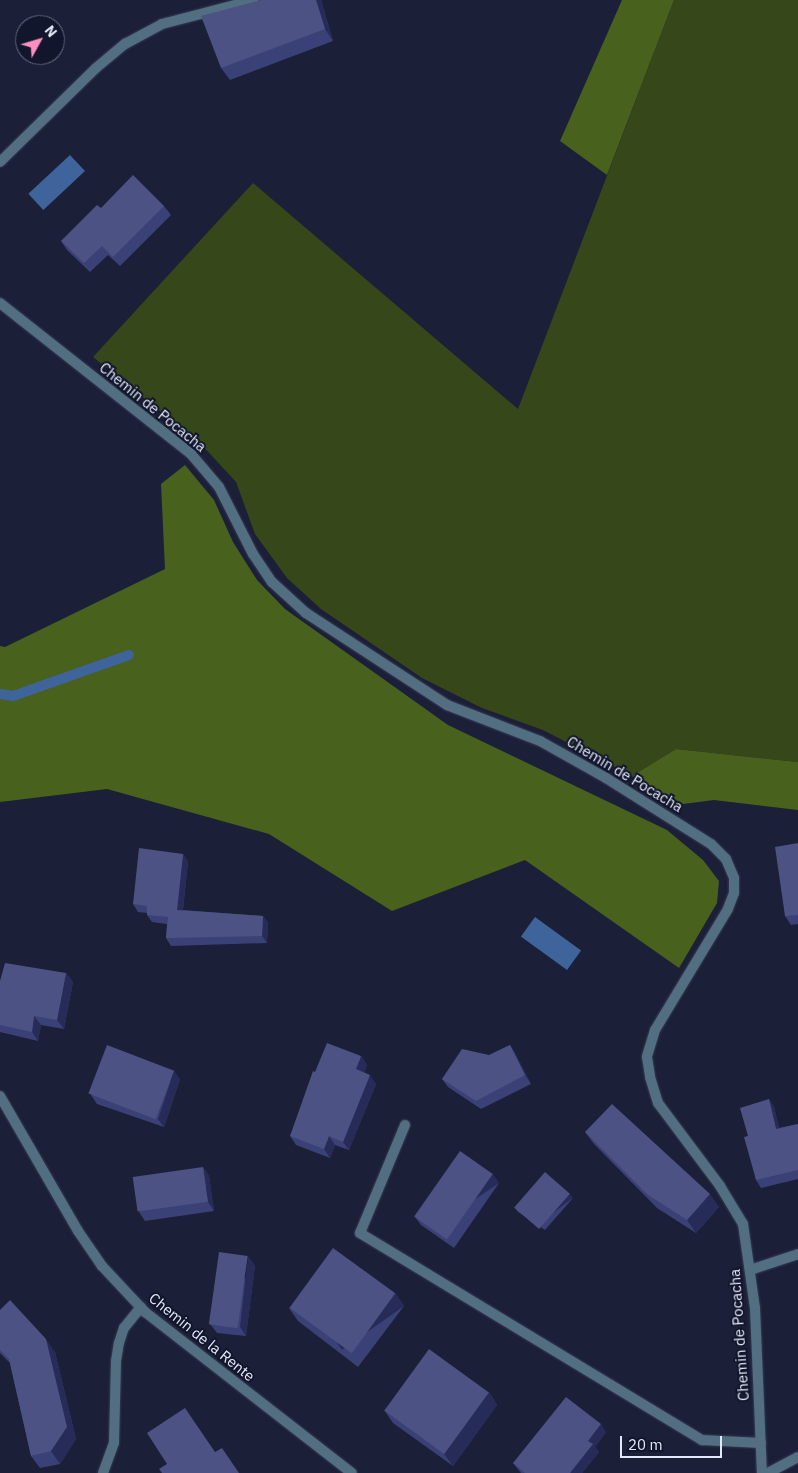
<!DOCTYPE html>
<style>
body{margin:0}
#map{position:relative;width:798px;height:1473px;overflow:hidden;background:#1b1f37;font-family:"IBM Plex Sans",sans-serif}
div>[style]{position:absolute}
.green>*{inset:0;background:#36471a}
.forest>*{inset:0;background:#48611d}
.water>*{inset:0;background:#3e649b;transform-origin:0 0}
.stream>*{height:10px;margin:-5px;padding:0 5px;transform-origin:5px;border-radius:5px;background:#3e649b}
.roads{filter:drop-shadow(0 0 1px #373b52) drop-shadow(0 0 1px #373b52)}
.service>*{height:10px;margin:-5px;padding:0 5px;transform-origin:5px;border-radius:5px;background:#526f81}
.minor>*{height:10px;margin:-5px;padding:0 5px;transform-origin:5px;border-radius:5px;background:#526f81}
.tertiary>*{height:10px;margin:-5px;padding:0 5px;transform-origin:5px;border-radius:5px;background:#526f81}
.wall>*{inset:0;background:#3a4177}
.shaded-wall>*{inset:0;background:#262c57;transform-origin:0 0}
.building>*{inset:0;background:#4c5284;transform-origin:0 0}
span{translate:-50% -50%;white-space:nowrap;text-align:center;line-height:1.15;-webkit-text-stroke:4px #12162c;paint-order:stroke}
.street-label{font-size:15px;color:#e3e7f7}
.north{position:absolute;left:15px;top:15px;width:50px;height:50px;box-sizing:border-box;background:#12162c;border:1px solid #666a7d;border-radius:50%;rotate:51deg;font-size:14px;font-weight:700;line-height:20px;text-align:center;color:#e3e7f7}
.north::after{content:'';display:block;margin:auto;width:18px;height:22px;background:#fd8ebe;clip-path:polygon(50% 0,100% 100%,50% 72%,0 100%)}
.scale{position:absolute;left:620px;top:1436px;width:102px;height:22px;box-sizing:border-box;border:2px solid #e3e7f7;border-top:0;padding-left:6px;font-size:15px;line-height:18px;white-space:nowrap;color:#e3e7f7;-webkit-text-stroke:4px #12162c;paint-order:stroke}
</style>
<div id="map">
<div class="green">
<div style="clip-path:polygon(674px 0,798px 0,798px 762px,676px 749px,632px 776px,543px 730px,482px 708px,422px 678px,321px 609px,287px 578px,255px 534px,236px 482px,201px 444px,93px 357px,253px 183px,518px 409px)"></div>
</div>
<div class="forest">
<div style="clip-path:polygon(622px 0,674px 0,607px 175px,560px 141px)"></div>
<div style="clip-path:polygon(185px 465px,214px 500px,233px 542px,257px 580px,285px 609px,448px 725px,667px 830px,703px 860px,719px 881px,717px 903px,679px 968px,525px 860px,392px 911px,269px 834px,107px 789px,0 802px,0 646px,5px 647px,165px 569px,161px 484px)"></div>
<div style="clip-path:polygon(676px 749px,798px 762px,798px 810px,714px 800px,683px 804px,632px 776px)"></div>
</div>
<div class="water">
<div style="left:70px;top:155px;width:22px;height:57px;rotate:47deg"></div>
<div style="left:535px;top:917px;width:57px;height:24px;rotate:36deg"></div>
</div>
<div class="stream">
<div style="left:0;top:694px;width:13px;rotate:9deg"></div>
<div style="left:13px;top:696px;width:123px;rotate:-19.5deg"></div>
</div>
<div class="roads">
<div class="service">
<div style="left:405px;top:1125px;width:117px;rotate:112.6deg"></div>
<div style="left:360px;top:1233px;width:400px;rotate:31.2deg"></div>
<div style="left:702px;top:1440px;width:59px;rotate:2.9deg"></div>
<div style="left:103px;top:1473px;width:32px;rotate:-70deg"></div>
<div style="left:114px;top:1443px;width:82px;rotate:-88.6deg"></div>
<div style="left:116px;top:1361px;width:18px;rotate:-81deg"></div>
<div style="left:119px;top:1343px;width:16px;rotate:-72deg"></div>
<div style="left:124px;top:1328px;width:27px;rotate:-51deg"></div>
</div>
<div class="minor">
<div style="left:0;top:162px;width:134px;rotate:-44.4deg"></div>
<div style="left:96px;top:68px;width:38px;rotate:-40deg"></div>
<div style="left:125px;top:44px;width:42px;rotate:-28.4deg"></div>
<div style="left:162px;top:24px;width:95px;rotate:-14.6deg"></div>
<div style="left:0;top:303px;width:243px;rotate:38.3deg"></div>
<div style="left:191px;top:454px;width:43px;rotate:49.7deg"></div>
<div style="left:219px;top:487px;width:75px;rotate:63.1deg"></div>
<div style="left:253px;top:554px;width:34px;rotate:56deg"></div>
<div style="left:272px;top:582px;width:46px;rotate:42.4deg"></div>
<div style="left:306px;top:613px;width:168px;rotate:33.1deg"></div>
<div style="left:447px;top:705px;width:100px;rotate:21.2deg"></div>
<div style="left:540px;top:741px;width:76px;rotate:29.3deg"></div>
<div style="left:606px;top:778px;width:124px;rotate:32.2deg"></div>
<div style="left:711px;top:844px;width:21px;rotate:45deg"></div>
<div style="left:726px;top:859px;width:21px;rotate:67deg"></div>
<div style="left:734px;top:878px;width:15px;rotate:90deg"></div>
<div style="left:734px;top:893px;width:17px;rotate:111deg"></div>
<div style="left:728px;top:909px;width:141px;rotate:121.1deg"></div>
<div style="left:655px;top:1030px;width:28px;rotate:107deg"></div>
<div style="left:647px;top:1057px;width:20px;rotate:81deg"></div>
<div style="left:650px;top:1077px;width:27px;rotate:73deg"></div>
<div style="left:658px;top:1103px;width:104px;rotate:53.2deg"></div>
<div style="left:720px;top:1186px;width:44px;rotate:58.8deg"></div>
<div style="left:743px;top:1224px;width:85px;rotate:81.9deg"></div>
<div style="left:755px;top:1308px;width:165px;rotate:87.6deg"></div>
<div style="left:750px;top:1270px;width:51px;rotate:-18.4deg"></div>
</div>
<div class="tertiary">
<div style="left:0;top:1096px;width:156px;rotate:60deg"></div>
<div style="left:78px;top:1231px;width:42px;rotate:55.6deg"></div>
<div style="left:102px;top:1266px;width:63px;rotate:46.9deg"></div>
<div style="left:145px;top:1312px;width:262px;rotate:37.9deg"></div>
<div style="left:768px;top:1473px;width:34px;rotate:-28deg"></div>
</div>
</div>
<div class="wall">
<div style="clip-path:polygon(261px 0,321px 0,333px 41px,230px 80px,221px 68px)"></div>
<div style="clip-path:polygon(164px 206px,171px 215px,120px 266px,108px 255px,90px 272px,67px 250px,61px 241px,101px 208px)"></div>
<div style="clip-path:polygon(798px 843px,798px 924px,791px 925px,785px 916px)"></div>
<div style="clip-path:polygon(183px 854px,188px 862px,183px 910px,263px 916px,268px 923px,267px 943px,171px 946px,166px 938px,167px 924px,152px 922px,147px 915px,147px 913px,138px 912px,133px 904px)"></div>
<div style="clip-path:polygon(66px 973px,73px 982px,64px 1029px,41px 1025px,38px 1041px,0 1032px,0 981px)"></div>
<div style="clip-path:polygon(510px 1045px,515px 1053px,531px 1084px,481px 1109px,448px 1087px,442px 1079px)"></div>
<div style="clip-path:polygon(361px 1056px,367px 1065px,364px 1073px,376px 1084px,349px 1150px,335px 1145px,330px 1158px,296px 1145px,290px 1136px)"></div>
<div style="clip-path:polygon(180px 1079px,164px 1127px,97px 1104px,91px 1095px)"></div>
<div style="clip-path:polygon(769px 1099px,774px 1107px,779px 1128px,798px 1124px,798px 1179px,761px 1188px,756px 1180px,748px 1136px)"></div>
<div style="clip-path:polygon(585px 1132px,719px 1207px,696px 1233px,657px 1208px,594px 1144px)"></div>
<div style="clip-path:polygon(203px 1167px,209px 1176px,214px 1211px,145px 1221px,139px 1212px)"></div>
<div style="clip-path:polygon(499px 1183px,454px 1248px,421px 1225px,415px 1217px)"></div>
<div style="clip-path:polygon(573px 1198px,545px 1230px,518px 1212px,515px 1208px)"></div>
<div style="clip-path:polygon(255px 1265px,246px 1336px,217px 1333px,210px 1324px)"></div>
<div style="clip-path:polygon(395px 1293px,404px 1306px,358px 1367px,298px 1321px,289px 1308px)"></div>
<div style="clip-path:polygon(0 1310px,55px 1352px,76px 1439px,60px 1464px,40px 1468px,31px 1456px,10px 1363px,0 1353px)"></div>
<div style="clip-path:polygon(489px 1392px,497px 1405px,453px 1466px,393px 1423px,384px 1410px)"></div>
<div style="clip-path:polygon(606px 1432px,595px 1447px,599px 1452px,582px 1473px,521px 1473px,513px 1463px)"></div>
</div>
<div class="shaded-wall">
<div style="clip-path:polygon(316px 0,321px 0,333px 41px,325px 29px)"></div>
<div style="clip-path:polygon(183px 854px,188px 862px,182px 918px,177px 910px)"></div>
<div style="clip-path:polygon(263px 916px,268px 923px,267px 943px,262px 936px)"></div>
<div style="clip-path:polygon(66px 973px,73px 982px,64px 1029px,57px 1020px)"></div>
<div style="clip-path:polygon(34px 1016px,41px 1025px,38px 1041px,32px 1032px)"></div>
<div style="clip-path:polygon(510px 1045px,515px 1053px,531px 1084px,525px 1075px)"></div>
<div style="clip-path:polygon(361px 1056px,367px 1065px,362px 1078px,356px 1069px)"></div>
<div style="clip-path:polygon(174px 1071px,180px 1079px,164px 1127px,158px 1119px)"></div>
<div style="clip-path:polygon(370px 1075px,376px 1084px,349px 1150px,343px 1142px)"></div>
<div style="clip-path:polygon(769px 1099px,774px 1107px,782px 1137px,776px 1129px)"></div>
<div style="clip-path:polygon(329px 1136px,335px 1145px,330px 1158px,324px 1149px)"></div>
<div style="clip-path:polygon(203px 1167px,209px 1176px,214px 1211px,208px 1202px)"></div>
<div style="left:493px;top:1174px;width:11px;height:79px;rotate:56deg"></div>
<div style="left:570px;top:1194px;width:5px;height:43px;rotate:53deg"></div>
<div style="clip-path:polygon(710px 1194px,719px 1207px,696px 1233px,687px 1220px)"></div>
<div style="clip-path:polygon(248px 1256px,255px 1265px,246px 1336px,240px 1327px)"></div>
<div style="left:395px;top:1293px;width:16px;height:76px;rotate:55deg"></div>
<div style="clip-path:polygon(46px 1339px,55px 1352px,76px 1439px,60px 1464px,51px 1451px)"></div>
<div style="clip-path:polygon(489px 1392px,497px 1405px,453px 1466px,444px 1454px)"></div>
<div style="clip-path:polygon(601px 1424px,606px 1432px,595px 1447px,599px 1452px,582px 1473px,570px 1473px,588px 1441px)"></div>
</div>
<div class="building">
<div style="clip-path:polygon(261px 0,316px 0,325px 29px,221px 68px,201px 16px)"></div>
<div style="clip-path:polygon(133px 175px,164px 206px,113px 257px,102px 246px,84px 263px,61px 241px,97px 205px,101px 208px)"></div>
<div style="clip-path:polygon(798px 843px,798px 915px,785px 916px,775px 847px)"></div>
<div style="clip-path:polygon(139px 848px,183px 854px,177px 910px,263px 916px,262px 936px,166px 938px,168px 917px,147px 915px,147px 906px,133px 904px)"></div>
<div style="clip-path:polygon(5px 963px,66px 973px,57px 1020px,34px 1016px,32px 1032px,0 1025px,0 981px)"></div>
<div style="clip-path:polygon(327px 1043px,361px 1056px,356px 1069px,370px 1075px,343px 1142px,329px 1136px,324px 1149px,290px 1136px,313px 1071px,315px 1072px)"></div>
<div style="left:107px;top:1045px;width:72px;height:52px;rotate:21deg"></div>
<div style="clip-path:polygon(510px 1045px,525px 1075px,476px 1101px,442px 1079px,462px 1049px,489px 1055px)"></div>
<div style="clip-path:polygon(769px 1099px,776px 1129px,798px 1124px,798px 1170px,756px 1180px,744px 1137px,748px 1136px,740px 1108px)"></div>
<div style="clip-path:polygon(612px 1104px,710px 1194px,687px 1220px,648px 1195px,585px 1132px)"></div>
<div style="left:460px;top:1151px;width:40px;height:80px;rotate:35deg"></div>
<div style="left:203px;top:1167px;width:35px;height:71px;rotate:82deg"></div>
<div style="left:545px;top:1172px;width:33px;height:47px;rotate:41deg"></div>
<div style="left:333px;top:1248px;width:77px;height:74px;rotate:36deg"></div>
<div style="left:219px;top:1252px;width:29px;height:73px;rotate:8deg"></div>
<div style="clip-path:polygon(10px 1300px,46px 1339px,67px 1427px,51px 1451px,31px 1456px,9px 1359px,0 1350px,0 1310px)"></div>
<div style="left:429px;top:1349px;width:74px;height:76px;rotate:36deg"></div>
<div style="clip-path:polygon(566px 1397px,601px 1424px,588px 1441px,593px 1444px,570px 1473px,525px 1473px,513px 1463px)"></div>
<div style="clip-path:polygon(185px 1408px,215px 1452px,222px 1448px,239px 1473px,162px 1473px,159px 1469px,167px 1464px,147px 1433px)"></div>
</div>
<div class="street-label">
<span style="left:153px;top:407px;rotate:39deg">Chemin de Pocacha</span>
<span style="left:625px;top:774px;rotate:31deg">Chemin de Pocacha</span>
<span style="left:739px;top:1335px;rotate:-94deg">Chemin de Pocacha</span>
<span style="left:202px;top:1337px;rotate:39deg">Chemin de la Rente</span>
</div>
<div class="north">N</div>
<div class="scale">20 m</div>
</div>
